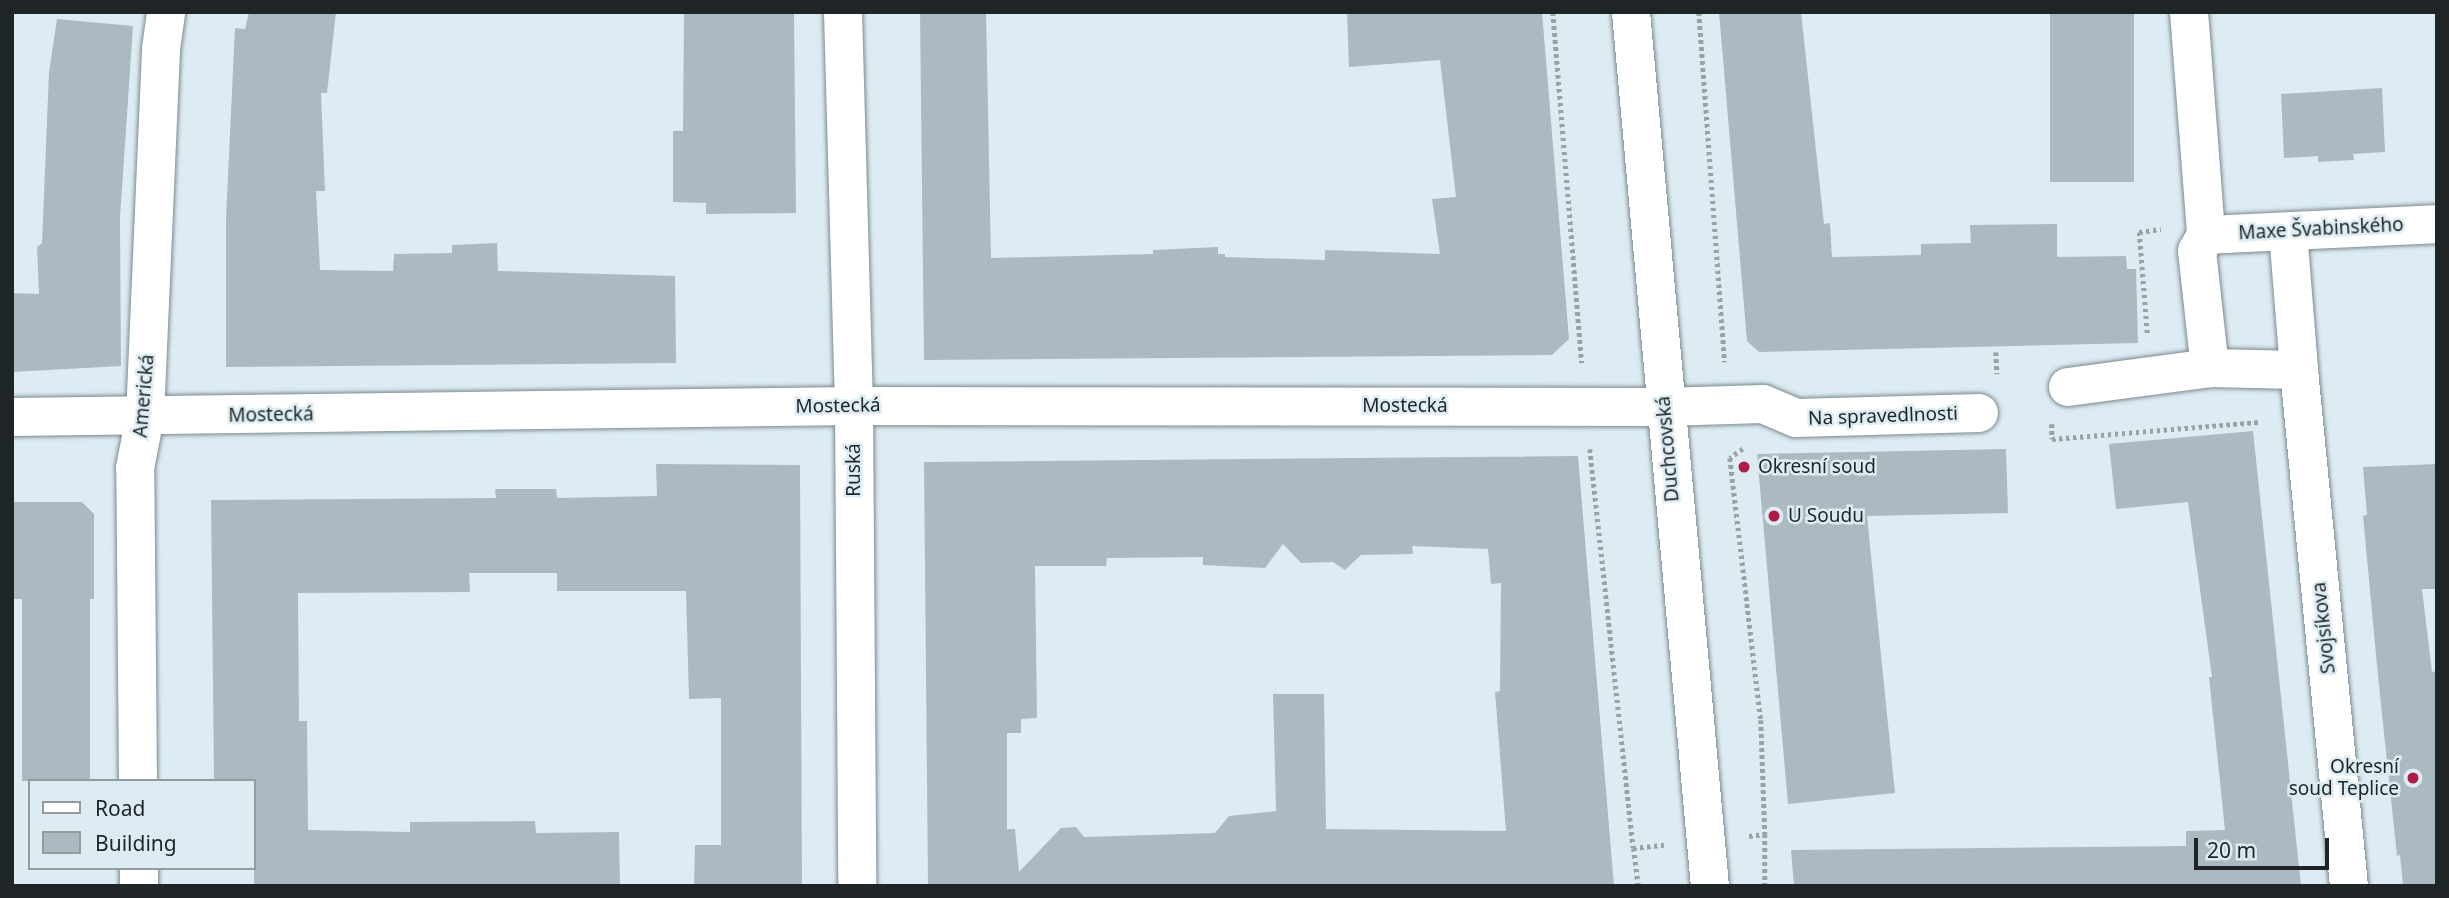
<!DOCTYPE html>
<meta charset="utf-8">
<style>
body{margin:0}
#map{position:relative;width:2449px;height:898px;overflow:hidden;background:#ddecf3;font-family:"Noto Sans",sans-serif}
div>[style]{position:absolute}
.building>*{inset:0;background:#abbac0;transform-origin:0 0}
.path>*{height:4.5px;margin-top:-2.25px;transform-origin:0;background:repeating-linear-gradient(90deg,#97a3a8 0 3.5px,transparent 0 7px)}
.roads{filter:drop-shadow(0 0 2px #7b8a8f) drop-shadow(0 0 2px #7b8a8f)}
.minor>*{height:38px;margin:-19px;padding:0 19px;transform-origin:19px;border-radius:19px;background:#fff}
.tertiary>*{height:38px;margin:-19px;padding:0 19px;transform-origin:19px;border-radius:19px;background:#fff}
.dots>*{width:19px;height:19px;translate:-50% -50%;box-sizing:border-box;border:4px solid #ddecf3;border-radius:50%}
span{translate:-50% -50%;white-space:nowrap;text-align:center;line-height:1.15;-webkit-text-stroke:5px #ddecf3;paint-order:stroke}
.street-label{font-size:19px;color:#1f2527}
.poi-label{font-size:19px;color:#1f2527}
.left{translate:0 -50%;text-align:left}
.right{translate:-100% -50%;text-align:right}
.frame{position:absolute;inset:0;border:14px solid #1f2527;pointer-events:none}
.legend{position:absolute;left:28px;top:779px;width:228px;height:91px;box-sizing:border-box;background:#ddecf3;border:2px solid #919ca1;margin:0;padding:9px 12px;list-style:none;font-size:21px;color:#1f2527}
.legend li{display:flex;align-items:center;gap:14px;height:35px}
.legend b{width:35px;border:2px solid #919ca1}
.scale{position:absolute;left:2194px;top:838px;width:135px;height:32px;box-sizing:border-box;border:4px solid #1f2527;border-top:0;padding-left:9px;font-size:21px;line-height:24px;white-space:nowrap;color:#1f2527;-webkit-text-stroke:5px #ddecf3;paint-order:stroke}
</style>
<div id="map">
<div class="building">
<div style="clip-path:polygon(249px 12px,336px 12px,327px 93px,321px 93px,325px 191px,316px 191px,320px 270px,393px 271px,394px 254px,452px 253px,452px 245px,497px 243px,498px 271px,675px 276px,676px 363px,226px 367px,226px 218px,235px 28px,245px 29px)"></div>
<div style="clip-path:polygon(684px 12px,794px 12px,796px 213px,706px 214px,706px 203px,673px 202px,673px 131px,683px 131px)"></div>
<div style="clip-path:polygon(920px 12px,986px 12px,991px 258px,1153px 254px,1153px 250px,1218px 247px,1218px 254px,1225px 254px,1225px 257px,1325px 260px,1325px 250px,1440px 254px,1432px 199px,1456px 197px,1440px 60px,1349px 67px,1347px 12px,1542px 12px,1569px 339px,1552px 355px,924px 360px)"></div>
<div style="clip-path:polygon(1719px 12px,1801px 12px,1824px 224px,1830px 223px,1832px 257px,1921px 255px,1921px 244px,1971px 243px,1970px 225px,2057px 224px,2057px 257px,2126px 256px,2127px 269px,2136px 269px,2138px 343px,1759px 352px,1747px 341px)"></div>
<div style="left:2050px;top:12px;width:84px;height:170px"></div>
<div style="clip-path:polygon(57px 19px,133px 26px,120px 218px,121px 366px,12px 372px,12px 293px,39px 294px,37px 247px,42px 243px,49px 72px)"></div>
<div style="clip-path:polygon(2382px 88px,2385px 152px,2353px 154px,2354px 160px,2318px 162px,2318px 156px,2284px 158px,2281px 94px)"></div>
<div style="clip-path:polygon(2253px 431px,2301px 886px,1794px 886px,1791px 850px,2186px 846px,2186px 831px,2225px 830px,2209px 677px,2212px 677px,2188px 502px,2116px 509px,2109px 444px)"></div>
<div style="clip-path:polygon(2006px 449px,2008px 513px,1867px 516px,1895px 793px,1788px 804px,1757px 454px)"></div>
<div style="clip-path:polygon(evenodd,1578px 456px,1614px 886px,928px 886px,924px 462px,1578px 456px,1283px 544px,1301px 563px,1333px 562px,1345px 570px,1361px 555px,1413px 554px,1412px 546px,1488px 549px,1491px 584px,1501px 583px,1500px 691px,1495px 692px,1506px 831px,1326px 829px,1324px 694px,1273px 694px,1276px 811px,1229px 816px,1215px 833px,1084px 837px,1076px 827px,1061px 828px,1019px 872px,1015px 829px,1007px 829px,1007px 733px,1021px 733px,1021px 719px,1037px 718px,1035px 566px,1106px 566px,1107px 558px,1203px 557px,1203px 565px,1265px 568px,1283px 544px)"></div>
<div style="clip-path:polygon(656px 464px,800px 465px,802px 886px,694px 886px,695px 845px,721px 845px,721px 698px,689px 699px,686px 591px,557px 591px,557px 573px,469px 573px,470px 592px,298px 593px,299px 721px,307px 721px,308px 830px,410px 832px,410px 822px,535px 821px,536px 833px,619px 832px,620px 886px,254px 886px,254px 781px,214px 781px,211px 500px,496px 498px,495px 489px,556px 489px,557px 498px,657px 496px)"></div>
<div style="clip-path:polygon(2437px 464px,2437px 589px,2422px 589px,2432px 672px,2437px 671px,2437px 886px,2403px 886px,2400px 855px,2397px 856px,2378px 676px,2363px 516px,2367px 515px,2363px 467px)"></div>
<div style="clip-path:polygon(12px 502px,82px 502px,94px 514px,94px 599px,90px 599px,90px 781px,22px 781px,22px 599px,12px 599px)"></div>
</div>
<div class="path">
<div style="left:1553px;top:12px;width:352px;rotate:85.3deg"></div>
<div style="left:1699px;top:12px;width:351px;rotate:85.8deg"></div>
<div style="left:2147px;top:333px;width:101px;rotate:-94.5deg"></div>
<div style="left:2139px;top:232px;width:22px;rotate:-8deg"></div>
<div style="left:1996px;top:352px;width:22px;rotate:87deg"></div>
<div style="left:2052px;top:424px;width:15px;rotate:90deg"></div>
<div style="left:2052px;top:439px;width:209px;rotate:-4.7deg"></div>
<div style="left:1590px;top:449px;width:401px;rotate:83.8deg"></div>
<div style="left:1743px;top:449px;width:16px;rotate:145deg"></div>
<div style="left:1730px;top:458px;width:264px;rotate:83.3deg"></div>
<div style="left:1761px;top:720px;width:114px;rotate:88deg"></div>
<div style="left:1749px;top:836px;width:16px;rotate:-7deg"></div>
<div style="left:1765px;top:834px;width:52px;rotate:90deg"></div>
<div style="left:1638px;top:886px;width:38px;rotate:-97deg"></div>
<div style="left:1633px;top:848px;width:31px;rotate:-6deg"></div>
</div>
<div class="roads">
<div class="minor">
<div style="left:843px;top:12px;width:394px;rotate:88.4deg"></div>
<div style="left:854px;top:406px;width:480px;rotate:89.6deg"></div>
<div style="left:2189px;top:12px;width:224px;rotate:85.6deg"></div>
<div style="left:2206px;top:235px;width:18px;rotate:119deg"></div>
<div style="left:2197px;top:251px;width:118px;rotate:83.7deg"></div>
<div style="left:2210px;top:368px;width:89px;rotate:1.3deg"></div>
<div style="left:2299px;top:370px;width:518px;rotate:84.47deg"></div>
<div style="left:2288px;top:232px;width:138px;rotate:85.4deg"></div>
<div style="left:2206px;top:235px;width:231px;rotate:-2.7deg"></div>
<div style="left:2068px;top:387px;width:143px;rotate:-7.6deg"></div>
<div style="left:12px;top:417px;width:842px;rotate:-0.75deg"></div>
<div style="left:854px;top:406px;width:810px;rotate:0.07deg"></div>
<div style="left:1664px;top:407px;width:99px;rotate:-1.7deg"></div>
<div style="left:1763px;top:404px;width:36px;rotate:23deg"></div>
<div style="left:1796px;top:418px;width:183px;rotate:-1.6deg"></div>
<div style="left:138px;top:781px;width:313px;rotate:-90.5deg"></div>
<div style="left:135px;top:468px;width:52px;rotate:-78.9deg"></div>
<div style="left:145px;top:417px;width:368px;rotate:-87.5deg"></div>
<div style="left:161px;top:49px;width:37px;rotate:-82deg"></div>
<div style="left:139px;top:868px;width:18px;rotate:90deg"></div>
</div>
<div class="tertiary">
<div style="left:1631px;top:12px;width:878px;rotate:84.84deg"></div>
</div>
</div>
<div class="dots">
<div style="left:1744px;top:467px;background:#ae1b47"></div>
<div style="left:1774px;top:516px;background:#ae1b47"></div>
<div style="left:2413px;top:778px;background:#ae1b47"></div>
</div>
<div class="street-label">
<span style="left:2321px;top:229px;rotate:-3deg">Maxe Švabinského</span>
<span style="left:144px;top:396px;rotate:-85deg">Americká</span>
<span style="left:838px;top:406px;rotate:-1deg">Mostecká</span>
<span style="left:1405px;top:406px">Mostecká</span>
<span style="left:271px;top:415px;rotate:-1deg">Mostecká</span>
<span style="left:1883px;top:416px;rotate:-2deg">Na spravedlnosti</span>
<span style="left:1668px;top:449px;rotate:-95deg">Duchcovská</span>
<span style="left:854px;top:470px;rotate:-90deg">Ruská</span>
<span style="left:2324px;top:628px;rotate:-96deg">Svojsíkova</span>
</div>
<div class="poi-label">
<span class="left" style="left:1758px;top:467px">Okresní soud</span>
<span class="left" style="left:1788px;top:516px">U Soudu</span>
<span class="right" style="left:2399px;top:778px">Okresní<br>soud Teplice</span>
</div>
<div class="frame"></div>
<ul class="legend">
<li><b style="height:9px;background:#fff"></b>Road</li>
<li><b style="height:19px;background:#abbac0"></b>Building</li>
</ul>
<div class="scale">20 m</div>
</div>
